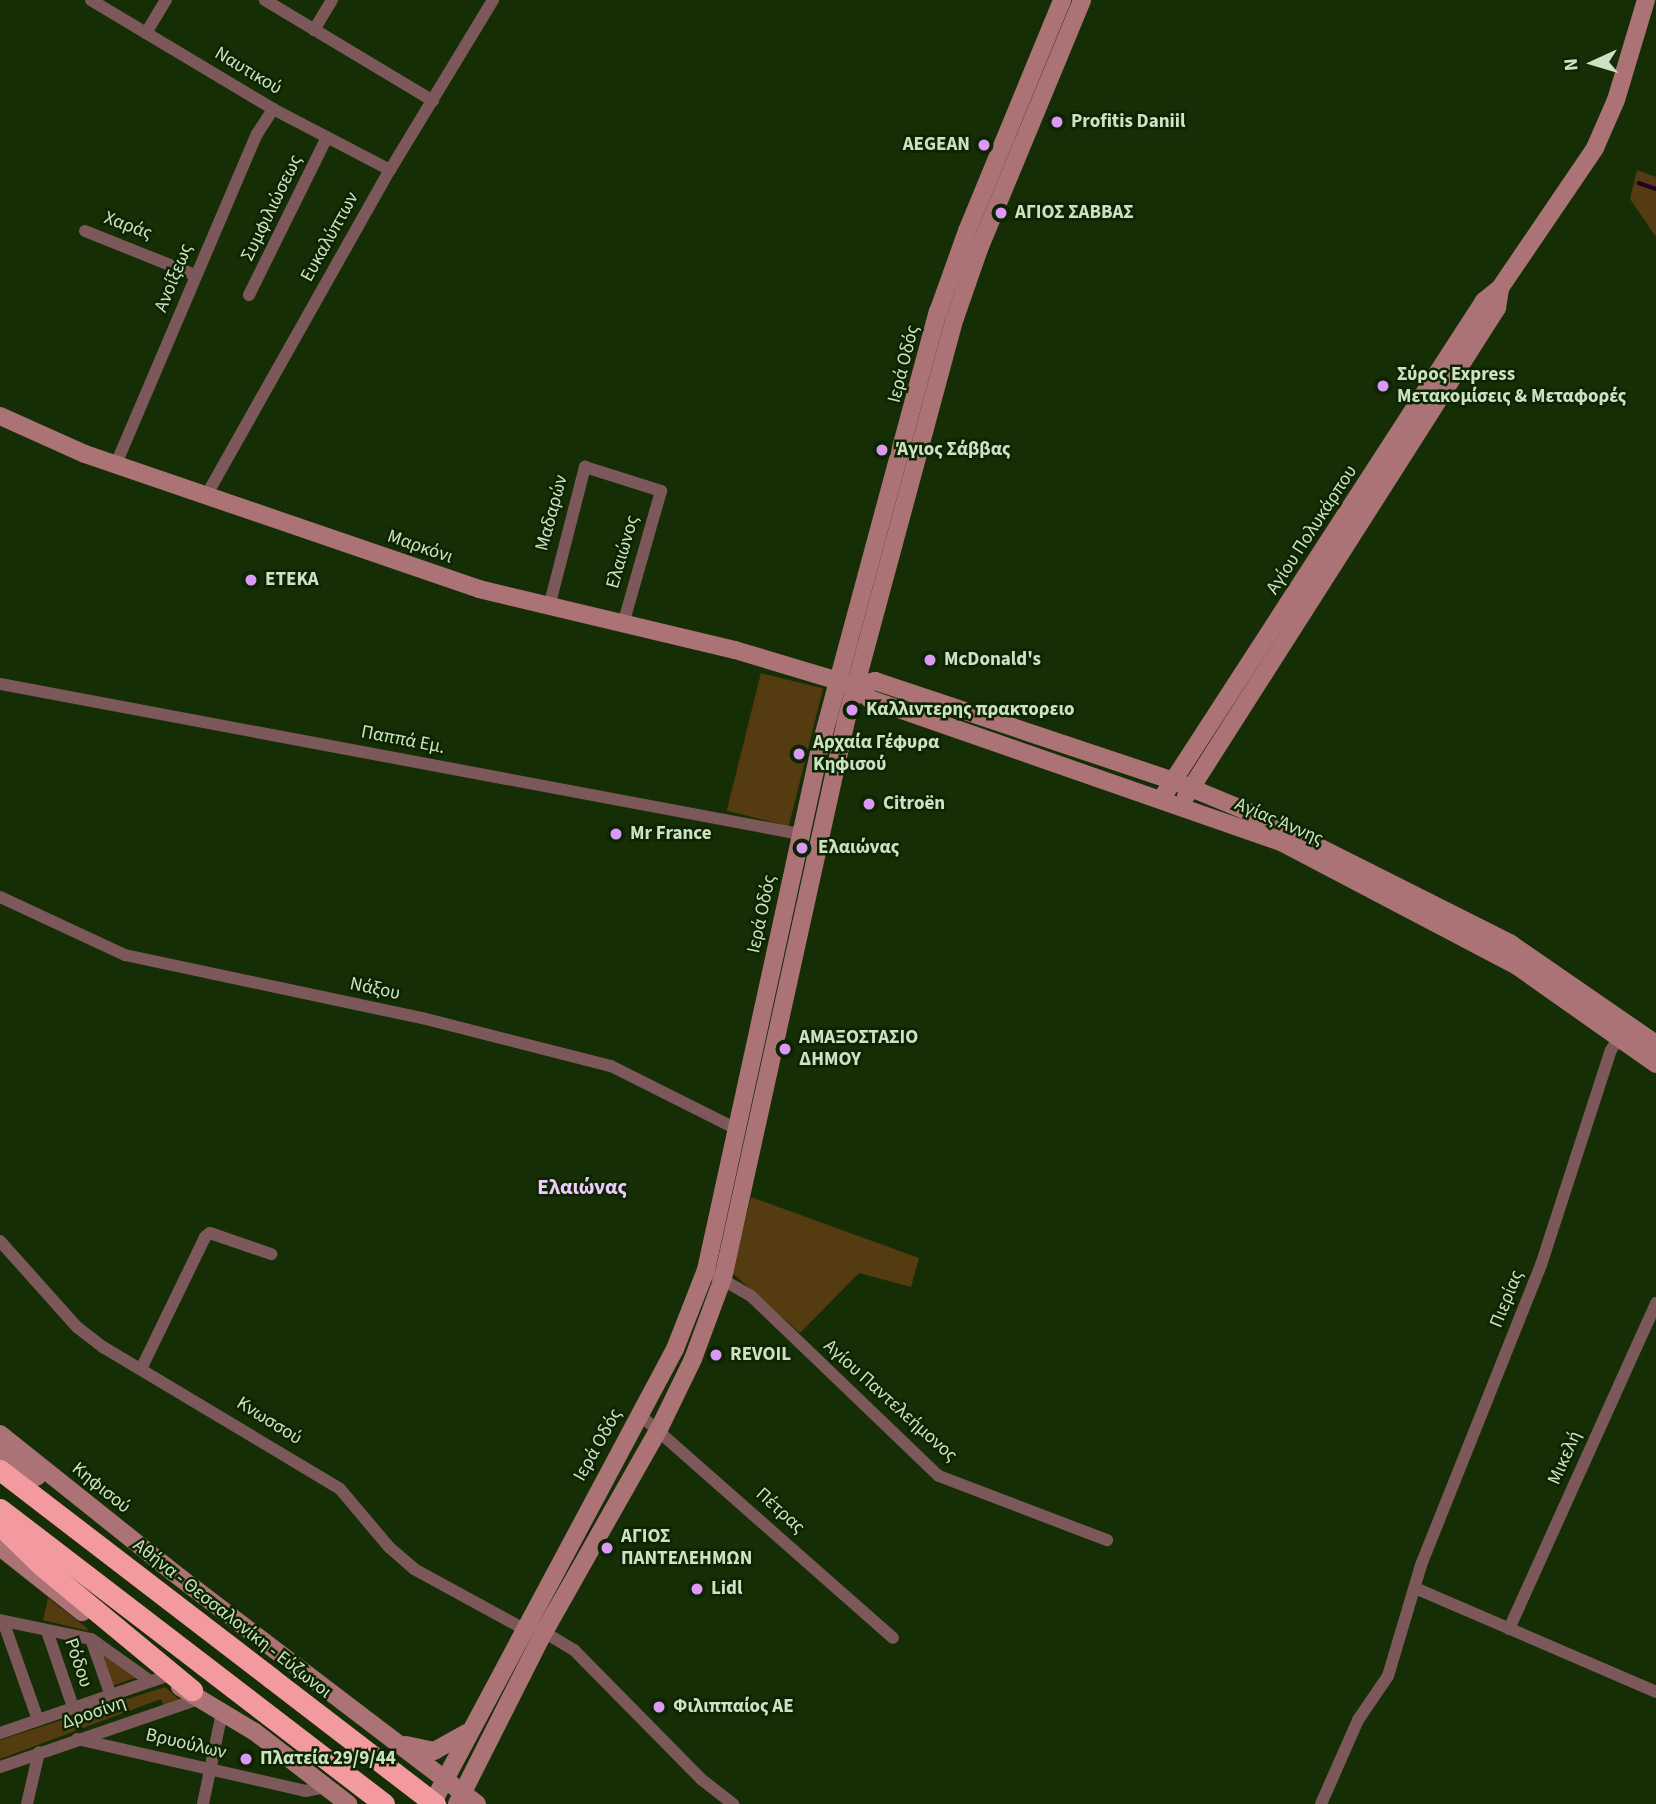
<!DOCTYPE html>
<meta charset="utf-8">
<style>
body{margin:0}
#map{position:relative;width:1656px;height:1804px;overflow:hidden;background:#152e06;font-family:"Source Sans 3",sans-serif}
div>[style]{position:absolute}
.green>*{inset:0;background:#553b10;transform-origin:0 0}
.stream>*{height:3.5px;margin:-1.75px;padding:0 1.75px;transform-origin:1.75px;border-radius:1.75px;background:#1e0029}
.street>*{height:12px;margin:-6px;padding:0 6px;transform-origin:6px;border-radius:6px;background:#7c585a}
.secondary>*{height:18px;margin:-9px;padding:0 9px;transform-origin:9px;border-radius:9px;background:#ac7376}
.highway>*{height:21px;margin:-10.5px;padding:0 10.5px;transform-origin:10.5px;border-radius:10.5px;background:#f29a9f}
.highway-bridge>*{height:21px;margin:-10.5px;padding:0 10.5px;transform-origin:10.5px;border-radius:10.5px;background:#f29a9f}
.dots>*{width:19px;height:19px;translate:-50% -50%;box-sizing:border-box;border:4px solid #0c2400;border-radius:50%}
span{translate:-50% -50%;white-space:nowrap;text-align:center;line-height:1.15;-webkit-text-stroke:5px #0c2400;paint-order:stroke}
.street-label{font-size:19px;color:#cde1c4}
.poi-label{font-size:19px;color:#cde1c4;font-weight:700}
.left{translate:0 -50%;text-align:left}
.right{translate:-100% -50%;text-align:right}
.neighbourhood-label{font-size:21px;color:#eecafe;font-weight:700}
.north{position:absolute;left:1558px;top:28px;width:70px;height:70px;-webkit-text-stroke:5px #0c2400;paint-order:stroke;rotate:266deg;font-size:19px;font-weight:700;line-height:28px;text-align:center;color:#cde1c4}
.north::after{content:'';display:block;margin:auto;width:24px;height:32px;background:#cde1c4;clip-path:polygon(50% 0,100% 100%,50% 72%,0 100%)}
</style>
<div id="map">
<div class="green">
<div style="clip-path:polygon(1637px 170px,1656px 177px,1656px 237px,1630px 199px)"></div>
<div style="left:761px;top:673px;width:64px;height:142px;rotate:14deg"></div>
<div style="clip-path:polygon(751px 1197px,919px 1258px,911px 1287px,859px 1273px,800px 1333px,732px 1273px)"></div>
<div style="clip-path:polygon(48px 1598px,87px 1628px,88px 1631px,43px 1620px)"></div>
<div style="clip-path:polygon(100px 1652px,135px 1677px,135px 1678px,112px 1686px)"></div>
<div style="clip-path:polygon(165px 1687px,181px 1701px,164px 1707px,161px 1699px,0 1759px,0 1740px)"></div>
</div>
<div class="stream">
<div style="left:1639px;top:183px;width:18px;rotate:19deg"></div>
</div>
<div class="street">
<div style="left:91px;top:0;width:212px;rotate:30.9deg"></div>
<div style="left:273px;top:109px;width:132px;rotate:27.5deg"></div>
<div style="left:265px;top:0;width:196px;rotate:31deg"></div>
<div style="left:314px;top:30px;width:35px;rotate:-59deg"></div>
<div style="left:146px;top:33px;width:39px;rotate:-59deg"></div>
<div style="left:85px;top:231px;width:118px;rotate:21.8deg"></div>
<div style="left:249px;top:295px;width:176px;rotate:-63.7deg"></div>
<div style="left:116px;top:464px;width:359px;rotate:-66.9deg"></div>
<div style="left:257px;top:134px;width:30px;rotate:-57deg"></div>
<div style="left:206px;top:496px;width:374px;rotate:-60.6deg"></div>
<div style="left:390px;top:170px;width:199px;rotate:-58.8deg"></div>
<div style="left:549px;top:607px;width:145px;rotate:-75.6deg"></div>
<div style="left:585px;top:467px;width:80px;rotate:17.5deg"></div>
<div style="left:661px;top:491px;width:138px;rotate:105.9deg"></div>
<div style="left:0;top:684px;width:814px;rotate:10.62deg"></div>
<div style="left:0;top:897px;width:138px;rotate:24.9deg"></div>
<div style="left:125px;top:955px;width:304px;rotate:12deg"></div>
<div style="left:422px;top:1018px;width:195px;rotate:14.3deg"></div>
<div style="left:611px;top:1066px;width:143px;rotate:26.6deg"></div>
<div style="left:0;top:1241px;width:115px;rotate:48.2deg"></div>
<div style="left:77px;top:1327px;width:33px;rotate:38deg"></div>
<div style="left:103px;top:1347px;width:276px;rotate:30.9deg"></div>
<div style="left:340px;top:1489px;width:76px;rotate:49.8deg"></div>
<div style="left:389px;top:1547px;width:33px;rotate:41deg"></div>
<div style="left:414px;top:1569px;width:123px;rotate:28.6deg"></div>
<div style="left:706px;top:1270px;width:52px;rotate:30deg"></div>
<div style="left:751px;top:1296px;width:260px;rotate:43.8deg"></div>
<div style="left:939px;top:1476px;width:180px;rotate:20.9deg"></div>
<div style="left:142px;top:1367px;width:144px;rotate:-64.1deg"></div>
<div style="left:205px;top:1237px;width:6px;rotate:-39deg"></div>
<div style="left:210px;top:1233px;width:65px;rotate:19deg"></div>
<div style="left:640px;top:1415px;width:337px;rotate:41.4deg"></div>
<div style="left:1415px;top:1588px;width:262px;rotate:23.3deg"></div>
<div style="left:0;top:1620px;width:93px;rotate:11.8deg"></div>
<div style="left:91px;top:1639px;width:71px;rotate:35.3deg"></div>
<div style="left:3px;top:1621px;width:105px;rotate:70.5deg"></div>
<div style="left:1509px;top:1629px;width:358px;rotate:-65.7deg"></div>
<div style="left:47px;top:1631px;width:80px;rotate:71.1deg"></div>
<div style="left:544px;top:1632px;width:35px;rotate:31deg"></div>
<div style="left:574px;top:1650px;width:181px;rotate:45.4deg"></div>
<div style="left:701px;top:1779px;width:41px;rotate:38deg"></div>
<div style="left:91px;top:1639px;width:57px;rotate:70.6deg"></div>
<div style="left:0;top:1733px;width:173px;rotate:-18.9deg"></div>
<div style="left:77px;top:1739px;width:234px;rotate:12.8deg"></div>
<div style="left:305px;top:1791px;width:21px;rotate:-11deg"></div>
<div style="left:0;top:1767px;width:213px;rotate:-18.9deg"></div>
<div style="left:27px;top:1804px;width:53px;rotate:-77deg"></div>
<div style="left:203px;top:1804px;width:94px;rotate:-78.3deg"></div>
<div style="left:1321px;top:1804px;width:92px;rotate:-66.2deg"></div>
<div style="left:1358px;top:1720px;width:53px;rotate:-55.7deg"></div>
<div style="left:1388px;top:1676px;width:116px;rotate:-73.4deg"></div>
<div style="left:1421px;top:1565px;width:323px;rotate:-68.2deg"></div>
<div style="left:1541px;top:1265px;width:226px;rotate:-72deg"></div>
<div style="left:1611px;top:1050px;width:22px;rotate:-56deg"></div>
</div>
<div class="secondary">
<div style="left:0;top:416px;width:93px;rotate:24.1deg"></div>
<div style="left:85px;top:454px;width:416px;rotate:18.9deg"></div>
<div style="left:479px;top:589px;width:263px;rotate:13.4deg"></div>
<div style="left:735px;top:650px;width:125px;rotate:16.7deg"></div>
<div style="left:855px;top:686px;width:20px;rotate:41deg"></div>
<div style="left:870px;top:699px;width:437px;rotate:19.2deg"></div>
<div style="left:1283px;top:843px;width:264px;rotate:27.7deg"></div>
<div style="left:1517px;top:966px;width:170px;rotate:35.2deg"></div>
<div style="left:855px;top:686px;width:21px;rotate:-14deg"></div>
<div style="left:875px;top:681px;width:315px;rotate:18.5deg"></div>
<div style="left:1174px;top:781px;width:81px;rotate:22.5deg"></div>
<div style="left:1249px;top:812px;width:293px;rotate:26.7deg"></div>
<div style="left:1511px;top:944px;width:176px;rotate:34.6deg"></div>
<div style="left:1186px;top:796px;width:579px;rotate:-57.49deg"></div>
<div style="left:1497px;top:308px;width:20px;rotate:-81deg"></div>
<div style="left:1162px;top:798px;width:592px;rotate:-57.06deg"></div>
<div style="left:1484px;top:301px;width:21px;rotate:-39deg"></div>
<div style="left:1500px;top:288px;width:169px;rotate:-55.8deg"></div>
<div style="left:1595px;top:148px;width:52px;rotate:-66.4deg"></div>
<div style="left:1616px;top:100px;width:104px;rotate:-73.3deg"></div>
<div style="left:0;top:1434px;width:223px;rotate:38.6deg"></div>
<div style="left:174px;top:1573px;width:381px;rotate:37.3deg"></div>
<div style="left:0;top:1451px;width:45px;rotate:35.1deg"></div>
<div style="left:0;top:1547px;width:105px;rotate:38.4deg"></div>
<div style="left:180px;top:1687px;width:87px;rotate:31deg"></div>
<div style="left:255px;top:1732px;width:118px;rotate:37.7deg"></div>
<div style="left:406px;top:1745px;width:29px;rotate:12deg"></div>
<div style="left:434px;top:1751px;width:37px;rotate:-29deg"></div>
<div style="left:432px;top:1804px;width:516px;rotate:-61.89deg"></div>
<div style="left:675px;top:1349px;width:85px;rotate:-68.6deg"></div>
<div style="left:706px;top:1270px;width:534px;rotate:-77.68deg"></div>
<div style="left:820px;top:748px;width:452px;rotate:-74.9deg"></div>
<div style="left:938px;top:312px;width:86px;rotate:-70.3deg"></div>
<div style="left:967px;top:231px;width:250px;rotate:-67.6deg"></div>
<div style="left:457px;top:1804px;width:193px;rotate:-63.2deg"></div>
<div style="left:544px;top:1632px;width:233px;rotate:-60.5deg"></div>
<div style="left:659px;top:1429px;width:78px;rotate:-64.1deg"></div>
<div style="left:693px;top:1359px;width:86px;rotate:-69.7deg"></div>
<div style="left:723px;top:1278px;width:570px;rotate:-77.55deg"></div>
<div style="left:846px;top:721px;width:417px;rotate:-74.9deg"></div>
<div style="left:955px;top:318px;width:73px;rotate:-70.8deg"></div>
<div style="left:979px;top:249px;width:269px;rotate:-67.5deg"></div>
</div>
<div class="highway">
<div style="left:0;top:1470px;width:342px;rotate:37.5deg"></div>
<div style="left:0;top:1509px;width:484px;rotate:37.5deg"></div>
<div style="left:0;top:1525px;width:59px;rotate:44.3deg"></div>
<div style="left:42px;top:1566px;width:195px;rotate:39.6deg"></div>
</div>
<div class="highway-bridge">
<div style="left:271px;top:1678px;width:207px;rotate:37.5deg"></div>
</div>
<div class="dots">
<div style="left:1057px;top:122px;background:#db99f5"></div>
<div style="left:984px;top:145px;background:#db99f5"></div>
<div style="left:1001px;top:213px;background:#db99f5"></div>
<div style="left:1383px;top:386px;background:#db99f5"></div>
<div style="left:882px;top:450px;background:#db99f5"></div>
<div style="left:251px;top:580px;background:#db99f5"></div>
<div style="left:930px;top:660px;background:#db99f5"></div>
<div style="left:852px;top:710px;background:#db99f5"></div>
<div style="left:799px;top:754px;background:#db99f5"></div>
<div style="left:869px;top:804px;background:#db99f5"></div>
<div style="left:616px;top:834px;background:#db99f5"></div>
<div style="left:802px;top:848px;background:#db99f5"></div>
<div style="left:785px;top:1049px;background:#db99f5"></div>
<div style="left:716px;top:1355px;background:#db99f5"></div>
<div style="left:607px;top:1548px;background:#db99f5"></div>
<div style="left:697px;top:1589px;background:#db99f5"></div>
<div style="left:659px;top:1707px;background:#db99f5"></div>
<div style="left:246px;top:1759px;background:#db99f5"></div>
</div>
<div class="street-label">
<span style="left:248px;top:71px;rotate:31deg">Ναυτικού</span>
<span style="left:272px;top:208px;rotate:-64deg">Συμφιλιώσεως</span>
<span style="left:128px;top:226px;rotate:20deg">Χαράς</span>
<span style="left:330px;top:237px;rotate:-61deg">Ευκαλύπτων</span>
<span style="left:174px;top:278px;rotate:-68deg">Ανοίξεως</span>
<span style="left:904px;top:364px;rotate:-76deg">Ιερά Οδός</span>
<span style="left:552px;top:513px;rotate:-75deg">Μαδαρών</span>
<span style="left:1312px;top:530px;rotate:-57deg">Αγίου Πολυκάρπου</span>
<span style="left:420px;top:547px;rotate:19deg">Μαρκόνι</span>
<span style="left:623px;top:552px;rotate:-74deg">Ελαιώνος</span>
<span style="left:403px;top:740px;rotate:11deg">Παππά Εμ.</span>
<span style="left:1279px;top:822px;rotate:23deg">Αγίας Άννης</span>
<span style="left:762px;top:914px;rotate:-78deg">Ιερά Οδός</span>
<span style="left:375px;top:989px;rotate:12deg">Νάξου</span>
<span style="left:1507px;top:1299px;rotate:-68deg">Πιερίας</span>
<span style="left:890px;top:1401px;rotate:42deg">Αγίου Παντελεήμονος</span>
<span style="left:269px;top:1421px;rotate:32deg">Κνωσσού</span>
<span style="left:598px;top:1445px;rotate:-61deg">Ιερά Οδός</span>
<span style="left:1565px;top:1458px;rotate:-66deg">Μικελή</span>
<span style="left:101px;top:1488px;rotate:39deg">Κηφισού</span>
<span style="left:780px;top:1511px;rotate:42deg">Πέτρας</span>
<span style="left:232px;top:1619px;rotate:38deg">Αθήνα - Θεσσαλονίκη - Εύζωνοι</span>
<span style="left:78px;top:1663px;rotate:71deg">Ρόδου</span>
<span style="left:94px;top:1713px;rotate:-19deg">Δροσίνη</span>
<span style="left:186px;top:1744px;rotate:13deg">Βρυούλων</span>
</div>
<div class="poi-label">
<span class="left" style="left:1071px;top:122px">Profitis Daniil</span>
<span class="right" style="left:970px;top:145px">AEGEAN</span>
<span class="left" style="left:1015px;top:213px">ΑΓΙΟΣ ΣΑΒΒΑΣ</span>
<span class="left" style="left:1397px;top:386px">Σύρος Express<br>Μετακομίσεις &amp; Μεταφορές</span>
<span class="left" style="left:896px;top:450px">Άγιος Σάββας</span>
<span class="left" style="left:265px;top:580px">ΕΤΕΚΑ</span>
<span class="left" style="left:944px;top:660px">McDonald's</span>
<span class="left" style="left:866px;top:710px">Καλλιντερης πρακτορειο</span>
<span class="left" style="left:813px;top:754px">Αρχαία Γέφυρα<br>Κηφισού</span>
<span class="left" style="left:883px;top:804px">Citroën</span>
<span class="left" style="left:630px;top:834px">Mr France</span>
<span class="left" style="left:818px;top:848px">Ελαιώνας</span>
<span class="left" style="left:799px;top:1049px">ΑΜΑΞΟΣΤΑΣΙΟ<br>ΔΗΜΟΥ</span>
<span class="left" style="left:730px;top:1355px">REVOIL</span>
<span class="left" style="left:621px;top:1548px">ΑΓΙΟΣ<br>ΠΑΝΤΕΛΕΗΜΩΝ</span>
<span class="left" style="left:711px;top:1589px">Lidl</span>
<span class="left" style="left:673px;top:1707px">Φιλιππαίος ΑΕ</span>
<span class="left" style="left:260px;top:1759px">Πλατεία 29/9/44</span>
</div>
<div class="neighbourhood-label">
<span style="left:582px;top:1187px">Ελαιώνας</span>
</div>
<div class="north">N</div>
</div>
